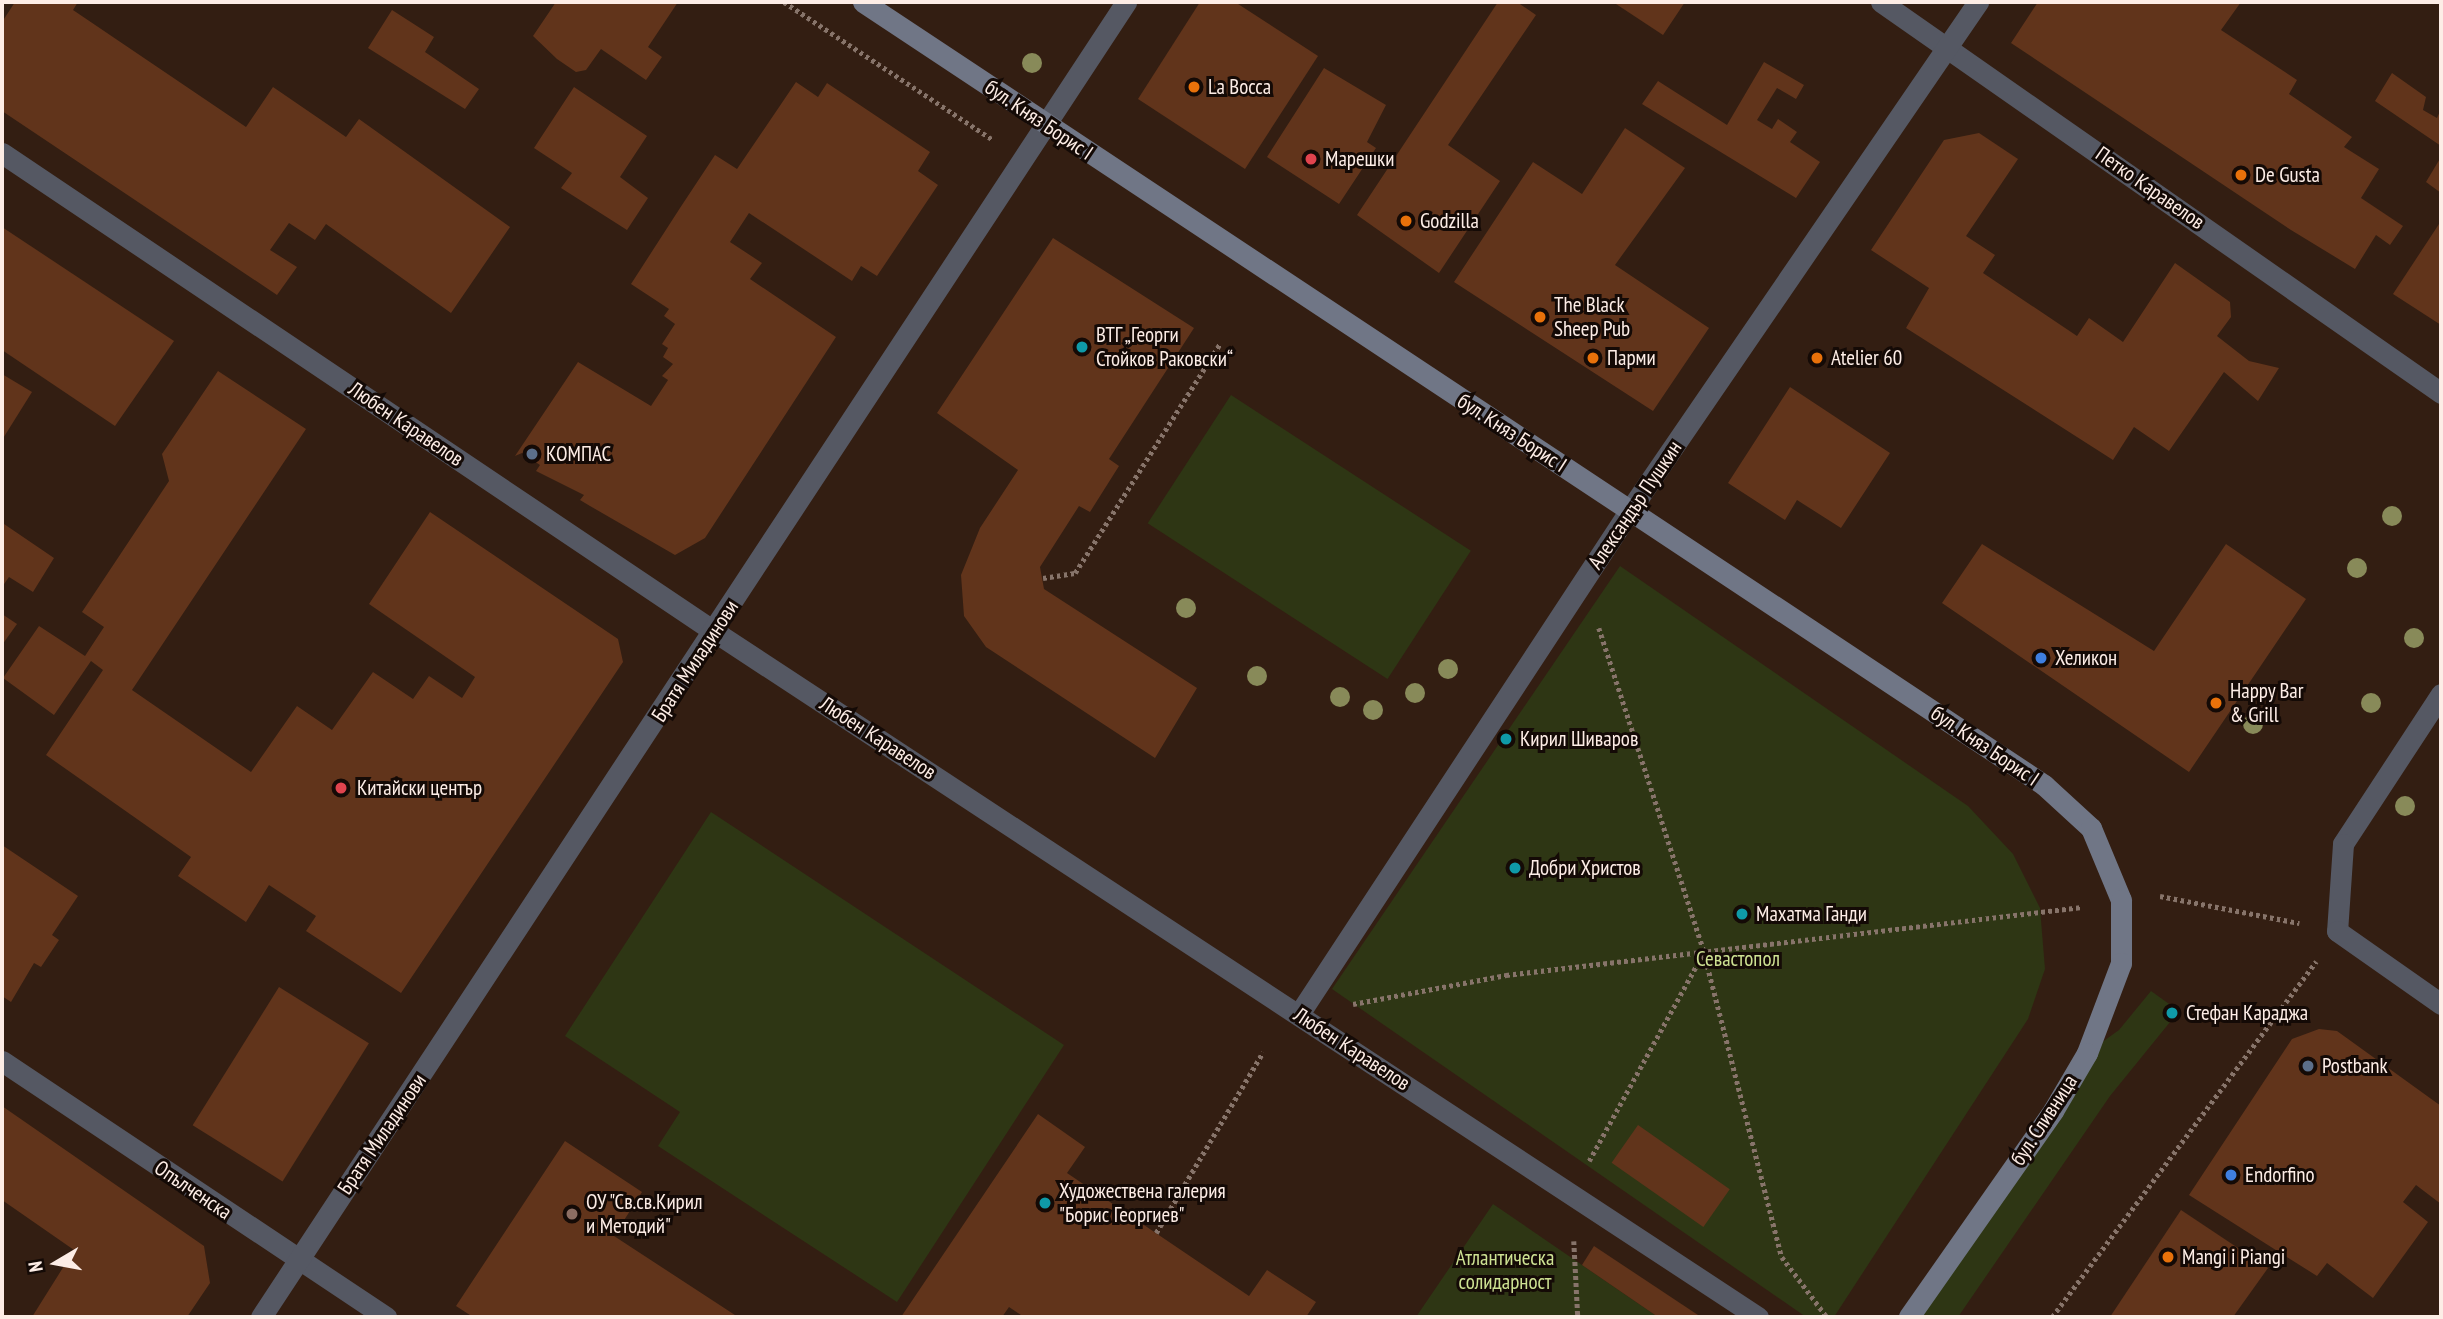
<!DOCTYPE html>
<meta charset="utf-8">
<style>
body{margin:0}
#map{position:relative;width:2443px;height:1319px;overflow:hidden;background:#331e12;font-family:"PT Sans Narrow",sans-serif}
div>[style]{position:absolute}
.green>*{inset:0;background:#2e3614;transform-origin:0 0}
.building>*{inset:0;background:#61341b;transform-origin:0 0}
.path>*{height:4.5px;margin-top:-2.25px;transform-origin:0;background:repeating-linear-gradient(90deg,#87746a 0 3.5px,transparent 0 7px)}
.street>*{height:21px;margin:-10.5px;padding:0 10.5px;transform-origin:10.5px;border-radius:10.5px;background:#555863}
.secondary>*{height:21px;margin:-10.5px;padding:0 10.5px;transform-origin:10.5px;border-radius:10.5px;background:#707686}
.trees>*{width:20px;height:20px;margin:-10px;border-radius:50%;background:#888a59}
.dots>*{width:19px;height:19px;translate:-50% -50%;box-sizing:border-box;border:4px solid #140a06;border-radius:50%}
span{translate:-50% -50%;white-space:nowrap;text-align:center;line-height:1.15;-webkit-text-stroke:6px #140a06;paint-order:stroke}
.poi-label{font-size:21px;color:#fdede6}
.left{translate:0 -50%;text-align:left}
.street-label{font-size:21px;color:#fdede6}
.park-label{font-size:21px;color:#cee293}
.frame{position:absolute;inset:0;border:4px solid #fdede6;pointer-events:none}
.north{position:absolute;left:21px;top:1228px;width:70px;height:70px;-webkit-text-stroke:5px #140a06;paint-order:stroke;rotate:260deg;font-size:19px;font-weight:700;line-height:28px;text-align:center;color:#fdede6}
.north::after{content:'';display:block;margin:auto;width:24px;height:32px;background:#fdede6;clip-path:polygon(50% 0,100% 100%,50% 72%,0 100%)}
</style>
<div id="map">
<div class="green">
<div style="left:1231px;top:395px;width:286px;height:153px;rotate:33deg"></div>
<div style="clip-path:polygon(1620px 566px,1968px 806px,2013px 854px,2040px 908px,2045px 969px,2028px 1019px,1834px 1317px,1806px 1317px,1332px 989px)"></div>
<div style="clip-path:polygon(711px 812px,1064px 1045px,897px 1302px,658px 1146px,680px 1112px,565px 1036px)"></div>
<div style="clip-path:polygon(2151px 991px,2179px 1011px,2110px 1096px,1958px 1317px,1908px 1317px,2087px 1053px,2119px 1030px)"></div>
<div style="clip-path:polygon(1493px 1204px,1582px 1265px,1658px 1317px,1416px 1317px)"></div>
</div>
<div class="building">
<div style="clip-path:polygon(15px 2px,78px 2px,73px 10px,246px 127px,273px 87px,346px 137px,359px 119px,510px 227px,451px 313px,326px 224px,315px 240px,289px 223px,270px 250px,297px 267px,277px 295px,2px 111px,2px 22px)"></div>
<div style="clip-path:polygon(556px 2px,678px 2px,648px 47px,662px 57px,646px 80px,601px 49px,586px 70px,576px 72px,557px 59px,533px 36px)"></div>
<div style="clip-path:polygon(1200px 2px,1235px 2px,1318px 56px,1245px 169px,1138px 99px)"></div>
<div style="clip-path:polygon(1498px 2px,1517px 2px,1536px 15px,1448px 145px,1500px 181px,1439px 273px,1357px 215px)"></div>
<div style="clip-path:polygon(1613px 2px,1685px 2px,1663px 35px)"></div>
<div style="clip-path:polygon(2038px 2px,2241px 2px,2221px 30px,2297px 80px,2289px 94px,2352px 137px,2344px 147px,2379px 169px,2361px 198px,2403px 226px,2390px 245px,2376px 235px,2355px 269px,2291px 230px,2011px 43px)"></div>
<div style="clip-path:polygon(392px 10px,434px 37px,425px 52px,479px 89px,465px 109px,368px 48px)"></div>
<div style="clip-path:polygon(1764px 62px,1804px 85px,1796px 99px,1777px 88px,1757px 120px,1772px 129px,1778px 119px,1797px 132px,1790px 142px,1820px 162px,1796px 198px,1642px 104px,1658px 81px,1727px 125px)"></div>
<div style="clip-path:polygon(1324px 68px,1386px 105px,1367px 142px,1376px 148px,1339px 204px,1267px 157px)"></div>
<div style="clip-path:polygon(2392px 73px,2426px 97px,2423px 110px,2437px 118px,2441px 109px,2441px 146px,2375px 101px)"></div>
<div style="clip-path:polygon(796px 82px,818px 97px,827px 83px,930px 152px,918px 171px,938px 185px,877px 276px,861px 266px,852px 281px,749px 213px,730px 242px,762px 263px,750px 279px,836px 337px,705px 538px,675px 555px,590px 506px,580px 500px,584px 495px,536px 471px,540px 465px,522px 453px,515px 456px,578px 362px,651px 406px,668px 380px,662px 376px,673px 364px,663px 357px,668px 348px,662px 344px,675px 324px,664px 316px,669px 309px,631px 284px,680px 208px,688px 214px,680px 208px,715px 155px,737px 169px)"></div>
<div style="clip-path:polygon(574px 87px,647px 136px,620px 177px,648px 198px,627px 230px,561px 188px,572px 173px,534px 148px)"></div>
<div style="clip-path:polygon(1625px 128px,1685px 168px,1615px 265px,1709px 328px,1653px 411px,1454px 282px,1533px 162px,1582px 194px)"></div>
<div style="clip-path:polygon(1979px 133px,2018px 159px,1966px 236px,1995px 255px,1983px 273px,2077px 336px,2089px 318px,2123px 342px,2175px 263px,2230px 302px,2231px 317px,2217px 336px,2249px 361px,2279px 368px,2258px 401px,2224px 372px,2169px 451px,2134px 427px,2113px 460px,1906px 328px,1929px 288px,1871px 250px,1944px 140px)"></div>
<div style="clip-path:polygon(2441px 157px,2441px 193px,2426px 182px)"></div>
<div style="clip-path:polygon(2441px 221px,2441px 325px,2393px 294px)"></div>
<div style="clip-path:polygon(2px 227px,174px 341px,115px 426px,2px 350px)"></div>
<div style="clip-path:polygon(1053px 238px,1194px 328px,1109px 459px,1119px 466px,1090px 512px,1079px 506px,1040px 567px,1044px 589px,1197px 688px,1155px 758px,986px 647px,964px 616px,961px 575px,980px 528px,1018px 470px,937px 413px)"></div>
<div style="clip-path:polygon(218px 371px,306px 429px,132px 690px,251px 772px,297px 706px,332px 730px,373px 672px,413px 699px,429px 676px,462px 698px,475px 677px,369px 604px,430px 512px,618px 639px,623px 662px,401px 993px,306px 931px,316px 916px,269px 885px,246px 922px,178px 876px,191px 857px,46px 755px,103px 670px,91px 661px,54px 715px,3px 678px,39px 626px,85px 656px,104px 627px,82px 612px,169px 481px,162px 454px)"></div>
<div style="clip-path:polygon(2px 374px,32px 392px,2px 440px)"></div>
<div style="clip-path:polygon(1790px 387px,1890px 453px,1841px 528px,1797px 500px,1785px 520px,1728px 483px)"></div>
<div style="clip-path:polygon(4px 524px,54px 558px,33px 592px,9px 577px,2px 587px)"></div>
<div style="clip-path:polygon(1982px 544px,2154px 651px,2226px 544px,2306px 599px,2189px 772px,1942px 603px)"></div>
<div style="clip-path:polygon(2px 614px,17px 624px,2px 645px)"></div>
<div style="clip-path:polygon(2px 845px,78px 896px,52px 935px,59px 940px,41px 967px,34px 963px,11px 1002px,2px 996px)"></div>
<div style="left:279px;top:987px;width:106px;height:163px;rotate:32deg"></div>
<div style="clip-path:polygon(2319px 1029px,2337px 1031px,2441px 1106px,2441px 1204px,2416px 1185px,2403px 1202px,2428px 1222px,2373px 1298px,2327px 1263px,2317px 1276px,2189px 1195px,2292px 1039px)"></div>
<div style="clip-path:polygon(2px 1106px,204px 1246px,210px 1283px,187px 1317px,32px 1317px,74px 1250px,2px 1200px)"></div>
<div style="clip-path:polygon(1038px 1114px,1085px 1147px,1067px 1173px,1249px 1296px,1267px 1270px,1316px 1302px,1306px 1317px,1024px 1317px,1009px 1307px,1002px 1317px,901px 1317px)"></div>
<div style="left:1638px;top:1125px;width:112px;height:46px;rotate:35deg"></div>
<div style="clip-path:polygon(565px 1141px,642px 1192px,614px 1236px,738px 1317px,473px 1317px,456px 1306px)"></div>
<div style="clip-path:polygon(2181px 1210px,2268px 1268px,2233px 1317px,2110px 1317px)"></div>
<div style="clip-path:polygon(1594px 1246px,1701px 1317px,1658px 1317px,1582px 1265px)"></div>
</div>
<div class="path">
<div style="left:784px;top:2px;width:249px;rotate:33.4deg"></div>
<div style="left:1043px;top:578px;width:32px;rotate:-9deg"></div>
<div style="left:1075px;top:573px;width:271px;rotate:-57.7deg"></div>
<div style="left:1599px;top:628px;width:341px;rotate:72deg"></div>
<div style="left:1704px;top:952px;width:315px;rotate:75.7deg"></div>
<div style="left:1782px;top:1257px;width:75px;rotate:53.1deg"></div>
<div style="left:2160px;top:896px;width:142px;rotate:11deg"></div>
<div style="left:1353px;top:1004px;width:156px;rotate:-10.7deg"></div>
<div style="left:1506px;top:975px;width:580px;rotate:-6.73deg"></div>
<div style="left:1589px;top:1161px;width:236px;rotate:-61.2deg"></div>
<div style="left:1156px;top:1233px;width:210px;rotate:-59.4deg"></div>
<div style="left:1574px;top:1241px;width:76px;rotate:87deg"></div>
<div style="left:2052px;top:1317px;width:443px;rotate:-53.4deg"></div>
</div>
<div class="street">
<div style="left:1881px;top:2px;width:683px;rotate:34.92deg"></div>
<div style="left:2px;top:153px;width:859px;rotate:33.89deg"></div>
<div style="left:715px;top:632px;width:1248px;rotate:33.3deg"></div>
<div style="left:2441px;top:694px;width:179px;rotate:123.2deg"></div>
<div style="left:2343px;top:844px;width:87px;rotate:93.9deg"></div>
<div style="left:2337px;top:931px;width:127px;rotate:35.1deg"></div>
<div style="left:1299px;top:1014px;width:603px;rotate:-56.71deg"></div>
<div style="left:1630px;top:510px;width:616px;rotate:-55.59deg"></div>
<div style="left:2px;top:1061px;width:462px;rotate:33.7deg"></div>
<div style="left:261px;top:1317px;width:1574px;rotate:-56.66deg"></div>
</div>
<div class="secondary">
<div style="left:863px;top:2px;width:1417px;rotate:33.54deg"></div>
<div style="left:2044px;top:785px;width:64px;rotate:42.5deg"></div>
<div style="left:2091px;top:828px;width:78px;rotate:67.4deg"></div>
<div style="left:2121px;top:900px;width:63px;rotate:90deg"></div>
<div style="left:2121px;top:963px;width:96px;rotate:110.7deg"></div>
<div style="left:2087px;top:1053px;width:67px;rotate:120.4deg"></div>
<div style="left:2053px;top:1111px;width:251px;rotate:125deg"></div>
</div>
<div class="trees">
<div style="left:1032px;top:63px"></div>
<div style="left:2392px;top:516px"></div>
<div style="left:2357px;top:568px"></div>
<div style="left:1186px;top:608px"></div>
<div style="left:2414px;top:638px"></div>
<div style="left:1448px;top:669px"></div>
<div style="left:1257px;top:676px"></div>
<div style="left:1415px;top:693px"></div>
<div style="left:1340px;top:697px"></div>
<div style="left:2371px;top:703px"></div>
<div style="left:1373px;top:710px"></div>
<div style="left:2253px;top:724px"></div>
<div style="left:2405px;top:806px"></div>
</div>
<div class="dots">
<div style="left:1194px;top:87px;background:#e8710a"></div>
<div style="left:1311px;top:159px;background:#e0444e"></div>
<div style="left:2241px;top:175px;background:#e8710a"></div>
<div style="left:1406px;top:221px;background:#e8710a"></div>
<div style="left:1540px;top:317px;background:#e8710a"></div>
<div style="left:1082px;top:347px;background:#0f9aa8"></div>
<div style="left:1593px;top:358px;background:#e8710a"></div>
<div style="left:1817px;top:358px;background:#e8710a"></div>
<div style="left:532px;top:454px;background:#5c6f8a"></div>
<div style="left:2041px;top:658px;background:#3f7fe0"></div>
<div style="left:2216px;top:703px;background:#e8710a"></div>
<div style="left:1506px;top:739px;background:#0f9aa8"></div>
<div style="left:341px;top:788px;background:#e0444e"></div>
<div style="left:1515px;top:868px;background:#0f9aa8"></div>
<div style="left:1742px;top:914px;background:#0f9aa8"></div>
<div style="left:2172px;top:1013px;background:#0f9aa8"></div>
<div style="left:2308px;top:1066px;background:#5c6f8a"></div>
<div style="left:2231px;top:1175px;background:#3f7fe0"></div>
<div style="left:1045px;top:1203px;background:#0f9aa8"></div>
<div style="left:572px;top:1214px;background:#8d6e63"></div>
<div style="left:2168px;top:1257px;background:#e8710a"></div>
</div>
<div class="poi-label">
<span class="left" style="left:1208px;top:87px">La Bocca</span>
<span class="left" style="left:1325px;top:159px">Марешки</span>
<span class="left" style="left:2255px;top:175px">De Gusta</span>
<span class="left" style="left:1420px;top:221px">Godzilla</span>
<span class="left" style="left:1554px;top:317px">The Black<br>Sheep Pub</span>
<span class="left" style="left:1096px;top:347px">ВТГ „Георги<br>Стойков Раковски“</span>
<span class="left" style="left:1607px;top:358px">Парми</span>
<span class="left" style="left:1831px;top:358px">Atelier 60</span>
<span class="left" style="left:546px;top:454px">КОМПАС</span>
<span class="left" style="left:2055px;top:658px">Хеликон</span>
<span class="left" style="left:2230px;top:703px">Happy Bar<br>&amp; Grill</span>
<span class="left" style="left:1520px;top:739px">Кирил Шиваров</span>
<span class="left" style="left:357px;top:788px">Китайски център</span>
<span class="left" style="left:1529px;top:868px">Добри Христов</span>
<span class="left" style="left:1756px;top:914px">Махатма Ганди</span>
<span class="left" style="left:2186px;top:1013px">Стефан Караджа</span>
<span class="left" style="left:2322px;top:1066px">Postbank</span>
<span class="left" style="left:2245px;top:1175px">Endorfino</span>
<span class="left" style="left:1059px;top:1203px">Художествена галерия<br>"Борис Георгиев"</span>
<span class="left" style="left:586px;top:1214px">ОУ "Св.св.Кирил<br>и Методий"</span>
<span class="left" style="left:2182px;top:1257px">Mangi i Piangi</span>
</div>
<div class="street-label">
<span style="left:1039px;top:120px;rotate:34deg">бул. Княз Борис I</span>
<span style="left:2150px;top:188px;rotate:35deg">Петко Каравелов</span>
<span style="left:406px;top:424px;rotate:34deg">Любен Каравелов</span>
<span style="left:1512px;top:433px;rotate:33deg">бул. Княз Борис I</span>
<span style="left:1635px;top:505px;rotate:-56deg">Александър Пушкин</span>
<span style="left:695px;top:661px;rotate:-57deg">Братя Миладинови</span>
<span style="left:878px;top:738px;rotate:33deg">Любен Каравелов</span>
<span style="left:1985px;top:746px;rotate:34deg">бул. Княз Борис I</span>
<span style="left:1352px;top:1049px;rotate:33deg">Любен Каравелов</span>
<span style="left:2044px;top:1120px;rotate:-57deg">бул. Сливница</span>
<span style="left:382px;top:1134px;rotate:-56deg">Братя Миладинови</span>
<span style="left:193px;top:1190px;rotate:34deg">Опълченска</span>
</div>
<div class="park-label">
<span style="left:1738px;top:959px">Севастопол</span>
<span style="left:1505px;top:1270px">Атлантическа<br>солидарност</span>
</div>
<div class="frame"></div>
<div class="north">N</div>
</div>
